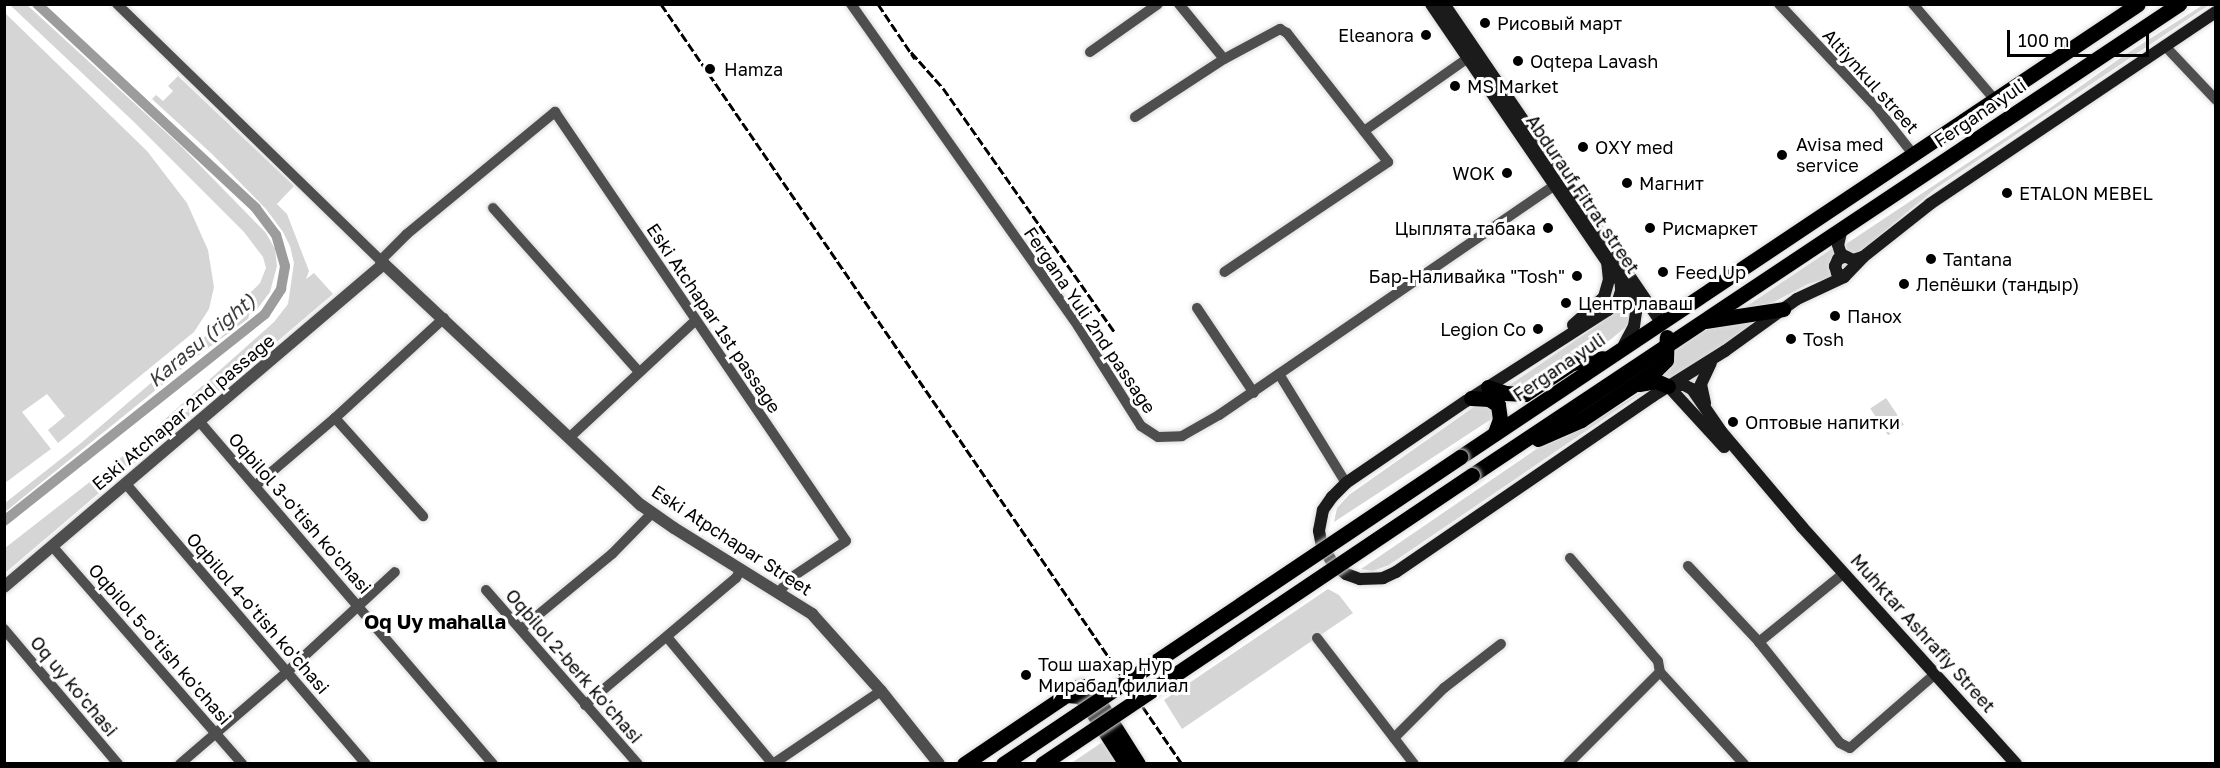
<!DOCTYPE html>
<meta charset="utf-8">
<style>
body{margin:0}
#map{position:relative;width:2220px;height:768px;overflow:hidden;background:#fff;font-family:"Golos Text",sans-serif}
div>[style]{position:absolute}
.green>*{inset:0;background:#d5d5d5;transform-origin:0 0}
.canal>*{height:10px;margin:-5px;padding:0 5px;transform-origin:5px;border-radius:5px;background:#9c9c9c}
.roads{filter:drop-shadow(0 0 2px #dbdbdb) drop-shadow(0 0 2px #dbdbdb)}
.minor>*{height:10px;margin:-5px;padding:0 5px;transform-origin:5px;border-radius:5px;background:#4e4e4e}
.tertiary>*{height:12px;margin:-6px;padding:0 6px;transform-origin:6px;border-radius:6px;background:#4e4e4e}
.secondary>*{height:12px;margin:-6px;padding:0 6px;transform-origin:6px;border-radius:6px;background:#1b1b1b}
.primary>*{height:15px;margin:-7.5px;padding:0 7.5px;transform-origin:7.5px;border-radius:7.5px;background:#000}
.rail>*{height:3px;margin-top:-1.5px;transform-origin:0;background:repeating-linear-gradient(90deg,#000 0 9px,transparent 0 12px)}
.bridges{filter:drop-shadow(0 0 2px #dbdbdb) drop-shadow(0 0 2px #dbdbdb)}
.primary-bridge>*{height:15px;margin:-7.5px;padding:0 7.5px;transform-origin:7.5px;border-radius:7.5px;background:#000}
.dots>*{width:16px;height:16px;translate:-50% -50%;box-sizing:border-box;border:3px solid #fff;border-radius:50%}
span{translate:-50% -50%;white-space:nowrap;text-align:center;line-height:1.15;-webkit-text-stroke:6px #fff;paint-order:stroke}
.poi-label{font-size:18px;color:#000}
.left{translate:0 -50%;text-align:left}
.right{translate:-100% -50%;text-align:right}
.street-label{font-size:18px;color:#000}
.water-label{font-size:20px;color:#3d3d3d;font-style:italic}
.neighbourhood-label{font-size:20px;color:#000;font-weight:700}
.frame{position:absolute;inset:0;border:6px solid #000;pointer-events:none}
.scale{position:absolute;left:2007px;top:30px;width:142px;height:27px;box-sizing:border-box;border:3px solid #000;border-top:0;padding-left:8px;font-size:18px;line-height:21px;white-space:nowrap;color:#000;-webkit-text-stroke:4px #fff;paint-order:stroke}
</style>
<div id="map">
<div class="green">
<div style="clip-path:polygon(26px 4px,182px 147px,266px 233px,275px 249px,277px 266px,270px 292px,252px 316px,204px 351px,5px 512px,5px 503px,81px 443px,222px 322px,260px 283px,266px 268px,263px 257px,244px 232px,134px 122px,10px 5px)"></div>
<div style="clip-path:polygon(2203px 5px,2209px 5px,1935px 189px,1855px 256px,1847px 254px,1846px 244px,2050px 108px,2126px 54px)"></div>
<div style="clip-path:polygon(5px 13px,147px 151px,187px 203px,208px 250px,214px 287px,209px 309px,194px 332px,58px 443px,48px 430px,65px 416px,47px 394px,22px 412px,51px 449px,5px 483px)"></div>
<div style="clip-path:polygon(178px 76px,294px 186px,277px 204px,287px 214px,309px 271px,306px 279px,314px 273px,333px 294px,5px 573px,5px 548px,127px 453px,274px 322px,288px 304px,294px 263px,290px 246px,283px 232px,266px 209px,212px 154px,152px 99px,156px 95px,163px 101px,173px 91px,168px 86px)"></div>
<div style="clip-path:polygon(1833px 248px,1836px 258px,1833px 277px,1808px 284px,1772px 303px,1744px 308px)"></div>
<div style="clip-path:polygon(1625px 298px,1629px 310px,1628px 325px,1610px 340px,1521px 388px,1508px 386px,1595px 327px,1609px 316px)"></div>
<div style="clip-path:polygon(1762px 317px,1677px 378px,1658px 375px,1670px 364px,1677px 347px,1702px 331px)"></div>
<div style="clip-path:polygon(1652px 386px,1389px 565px,1373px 571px,1361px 569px,1538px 448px,1569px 435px)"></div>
<div style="left:1886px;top:398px;width:32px;height:19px;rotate:56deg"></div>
<div style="clip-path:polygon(1487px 403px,1496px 416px,1334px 522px,1337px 508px,1349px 495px,1478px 404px)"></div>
<div style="clip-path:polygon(1328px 589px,1339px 595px,1353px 613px,1182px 729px,1164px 700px)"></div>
<div style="clip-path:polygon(1104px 741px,1117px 764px,1070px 764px)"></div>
</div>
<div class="canal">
<div style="left:4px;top:521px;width:333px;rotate:-38.4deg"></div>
<div style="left:265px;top:314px;width:30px;rotate:-57deg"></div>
<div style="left:281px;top:289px;width:23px;rotate:-80deg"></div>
<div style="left:285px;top:266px;width:32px;rotate:-106deg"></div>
<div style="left:276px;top:235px;width:34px;rotate:-127deg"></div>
<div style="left:256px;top:208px;width:299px;rotate:-137deg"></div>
</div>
<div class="roads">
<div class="minor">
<div style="left:117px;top:4px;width:373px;rotate:44.2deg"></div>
<div style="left:851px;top:4px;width:394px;rotate:54.8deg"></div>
<div style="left:1078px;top:326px;width:118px;rotate:57.8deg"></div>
<div style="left:1141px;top:426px;width:20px;rotate:33deg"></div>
<div style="left:1158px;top:437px;width:24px;rotate:-2deg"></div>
<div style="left:1182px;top:436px;width:43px;rotate:-29.6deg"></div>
<div style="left:1219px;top:415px;width:407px;rotate:-34.4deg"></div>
<div style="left:1179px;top:4px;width:71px;rotate:50.7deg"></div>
<div style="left:1779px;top:4px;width:141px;rotate:46.7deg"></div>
<div style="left:1876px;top:107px;width:60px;rotate:51.8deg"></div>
<div style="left:1913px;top:4px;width:126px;rotate:49.5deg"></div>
<div style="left:2165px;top:46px;width:74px;rotate:46.6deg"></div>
<div style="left:1090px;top:52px;width:83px;rotate:-35.2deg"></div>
<div style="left:1135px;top:117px;width:106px;rotate:-33.1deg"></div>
<div style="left:1224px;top:59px;width:64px;rotate:-28.2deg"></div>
<div style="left:1280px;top:29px;width:8px;rotate:30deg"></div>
<div style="left:1287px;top:33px;width:164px;rotate:51.9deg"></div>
<div style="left:1388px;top:162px;width:197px;rotate:146.1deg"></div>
<div style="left:1364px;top:131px;width:127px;rotate:-35.1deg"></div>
<div style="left:493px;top:208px;width:218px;rotate:48.3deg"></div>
<div style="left:380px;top:261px;width:38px;rotate:-45deg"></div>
<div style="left:407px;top:234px;width:192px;rotate:-39.5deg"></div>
<div style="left:555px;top:112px;width:518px;rotate:55.85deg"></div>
<div style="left:846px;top:541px;width:65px;rotate:146.3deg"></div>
<div style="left:792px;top:577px;width:20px;rotate:131deg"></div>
<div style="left:1197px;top:308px;width:102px;rotate:56.2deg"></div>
<div style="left:1279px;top:374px;width:128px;rotate:58.4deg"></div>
<div style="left:335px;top:418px;width:132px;rotate:48.1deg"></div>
<div style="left:199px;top:421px;width:452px;rotate:49.4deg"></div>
<div style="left:570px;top:437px;width:171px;rotate:-42.9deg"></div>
<div style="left:126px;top:484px;width:369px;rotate:49.4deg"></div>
<div style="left:255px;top:486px;width:105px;rotate:-40.4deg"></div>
<div style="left:335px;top:418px;width:148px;rotate:-42.5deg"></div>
<div style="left:53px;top:547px;width:288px;rotate:48.9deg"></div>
<div style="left:1570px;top:558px;width:135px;rotate:49.5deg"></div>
<div style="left:1658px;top:661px;width:11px;rotate:80deg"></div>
<div style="left:1688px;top:566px;width:104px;rotate:46.9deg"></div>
<div style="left:1759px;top:642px;width:129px;rotate:51.3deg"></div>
<div style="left:1840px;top:743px;width:11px;rotate:27deg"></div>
<div style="left:1850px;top:748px;width:113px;rotate:-41deg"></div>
<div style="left:486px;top:590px;width:231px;rotate:48.9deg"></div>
<div style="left:4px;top:629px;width:177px;rotate:49.8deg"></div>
<div style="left:521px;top:629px;width:118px;rotate:-39.5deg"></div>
<div style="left:612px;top:554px;width:57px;rotate:-45.7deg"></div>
<div style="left:667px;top:637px;width:165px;rotate:50.2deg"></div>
<div style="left:773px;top:764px;width:130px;rotate:-34.1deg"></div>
<div style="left:1317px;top:638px;width:159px;rotate:52.4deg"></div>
<div style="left:1759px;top:642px;width:109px;rotate:-39.1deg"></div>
<div style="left:585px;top:705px;width:197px;rotate:-40.1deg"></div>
<div style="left:736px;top:578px;width:10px;rotate:-61deg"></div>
<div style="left:1394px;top:738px;width:71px;rotate:-45deg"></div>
<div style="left:1444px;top:688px;width:72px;rotate:-37.7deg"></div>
<div style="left:180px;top:764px;width:141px;rotate:-40.7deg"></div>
<div style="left:287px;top:672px;width:147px;rotate:-42.8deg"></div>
<div style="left:1568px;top:764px;width:130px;rotate:-45deg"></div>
<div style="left:1660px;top:672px;width:125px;rotate:47.6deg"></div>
</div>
<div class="tertiary">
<div style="left:4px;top:587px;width:499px;rotate:-40.4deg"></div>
<div style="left:384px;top:264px;width:352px;rotate:43.2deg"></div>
<div style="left:641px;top:505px;width:40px;rotate:34.9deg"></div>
<div style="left:674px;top:528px;width:163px;rotate:31.9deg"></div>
<div style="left:812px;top:614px;width:103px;rotate:48.1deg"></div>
<div style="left:881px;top:691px;width:93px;rotate:51.5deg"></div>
</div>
<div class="secondary">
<div style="left:1431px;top:4px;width:361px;rotate:55.7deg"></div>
<div style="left:1634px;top:302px;width:10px;rotate:79deg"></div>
<div style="left:1636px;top:312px;width:14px;rotate:98deg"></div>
<div style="left:1634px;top:326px;width:21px;rotate:118deg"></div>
<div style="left:1444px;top:4px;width:385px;rotate:55.7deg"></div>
<div style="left:1842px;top:228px;width:17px;rotate:103deg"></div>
<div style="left:1838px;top:245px;width:9px;rotate:72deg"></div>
<div style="left:1841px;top:254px;width:13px;rotate:27deg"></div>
<div style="left:1853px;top:260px;width:10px;rotate:-17deg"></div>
<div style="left:1844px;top:257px;width:6px;rotate:162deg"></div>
<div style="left:1838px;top:259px;width:8px;rotate:113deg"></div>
<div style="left:1835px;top:266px;width:7px;rotate:74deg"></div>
<div style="left:1837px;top:273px;width:8px;rotate:30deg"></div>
<div style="left:1619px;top:260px;width:31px;rotate:86deg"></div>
<div style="left:1621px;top:291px;width:10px;rotate:107deg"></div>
<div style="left:1618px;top:301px;width:13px;rotate:138deg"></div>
<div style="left:1608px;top:310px;width:169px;rotate:147.3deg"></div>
<div style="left:1466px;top:401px;width:145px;rotate:145.7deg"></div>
<div style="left:1346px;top:483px;width:20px;rotate:135deg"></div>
<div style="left:1332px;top:497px;width:16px;rotate:125deg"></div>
<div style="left:1323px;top:510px;width:21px;rotate:101deg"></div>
<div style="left:1319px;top:531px;width:15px;rotate:79deg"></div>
<div style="left:1322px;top:546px;width:22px;rotate:58deg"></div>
<div style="left:1334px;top:565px;width:15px;rotate:37deg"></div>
<div style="left:1346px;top:574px;width:15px;rotate:20deg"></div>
<div style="left:1360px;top:579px;width:23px;rotate:-2deg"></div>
<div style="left:1383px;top:578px;width:14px;rotate:-25deg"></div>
<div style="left:1396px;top:572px;width:311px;rotate:-34.4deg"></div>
<div style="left:1653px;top:396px;width:85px;rotate:-32deg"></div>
<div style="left:1725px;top:351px;width:89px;rotate:-35.8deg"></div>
<div style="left:1797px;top:299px;width:52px;rotate:-25.1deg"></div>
<div style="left:1844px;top:277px;width:28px;rotate:-46deg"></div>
<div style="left:1863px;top:257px;width:85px;rotate:-38.3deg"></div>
<div style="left:1930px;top:204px;width:344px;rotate:-33.9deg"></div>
<div style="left:1573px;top:325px;width:42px;rotate:-42.1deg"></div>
<div style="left:1604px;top:297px;width:18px;rotate:-74deg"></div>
<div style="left:1609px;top:280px;width:18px;rotate:-96deg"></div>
<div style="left:1673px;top:385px;width:11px"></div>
<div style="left:1684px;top:385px;width:9px;rotate:27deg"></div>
<div style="left:1692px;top:389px;width:51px;rotate:55.4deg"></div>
<div style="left:1721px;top:431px;width:126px;rotate:49.8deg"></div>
<div style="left:1802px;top:527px;width:319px;rotate:47.9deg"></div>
<div style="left:1668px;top:386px;width:83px;rotate:47.4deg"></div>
<div style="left:1705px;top:403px;width:19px;rotate:-102deg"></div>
<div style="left:1701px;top:384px;width:23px;rotate:-65deg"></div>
</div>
<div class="primary">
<div style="left:1705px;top:321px;width:79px;rotate:-8.7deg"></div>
<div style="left:1639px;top:384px;width:17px;rotate:-10deg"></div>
<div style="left:1656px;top:381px;width:13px;rotate:23deg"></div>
<div style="left:1488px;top:387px;width:18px;rotate:19deg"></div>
<div style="left:1505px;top:393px;width:20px;rotate:3deg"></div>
<div style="left:1525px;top:394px;width:56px;rotate:-33.4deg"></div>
<div style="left:1572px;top:363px;width:31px;rotate:-9deg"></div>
<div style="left:1471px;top:398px;width:18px;rotate:3deg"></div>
<div style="left:1489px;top:399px;width:11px;rotate:34deg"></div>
<div style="left:1498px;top:405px;width:14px;rotate:82deg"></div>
<div style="left:1500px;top:419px;width:15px;rotate:110deg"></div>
<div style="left:1538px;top:439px;width:47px;rotate:-23.8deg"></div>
<div style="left:1581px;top:420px;width:90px;rotate:-33.7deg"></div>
<div style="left:1656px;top:370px;width:14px;rotate:-45deg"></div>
<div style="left:1666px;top:360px;width:23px;rotate:-88deg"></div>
<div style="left:1460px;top:457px;width:815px;rotate:-33.75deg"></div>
<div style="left:1472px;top:475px;width:850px;rotate:-33.67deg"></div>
<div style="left:1067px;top:695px;width:12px;rotate:5deg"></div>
<div style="left:1079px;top:696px;width:9px;rotate:41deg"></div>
<div style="left:1086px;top:702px;width:74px;rotate:57.2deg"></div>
<div style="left:964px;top:764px;width:138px;rotate:-34deg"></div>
<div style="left:1078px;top:687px;width:7px;rotate:-8deg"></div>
<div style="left:1085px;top:686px;width:5px;rotate:22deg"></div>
<div style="left:1090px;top:688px;width:90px;rotate:57.7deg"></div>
</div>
</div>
<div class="rail">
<div style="left:661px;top:4px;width:921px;rotate:55.57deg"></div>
<div style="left:878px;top:4px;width:66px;rotate:56.1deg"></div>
<div style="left:911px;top:52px;width:48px;rotate:48.4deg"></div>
<div style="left:943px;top:88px;width:299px;rotate:54.9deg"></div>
</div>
<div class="bridges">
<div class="primary-bridge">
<div style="left:1003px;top:764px;width:551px;rotate:-33.89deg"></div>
<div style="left:1042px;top:764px;width:518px;rotate:-33.9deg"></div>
</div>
</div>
<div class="dots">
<div style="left:1485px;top:23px;background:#000"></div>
<div style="left:1426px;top:35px;background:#000"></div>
<div style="left:1518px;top:61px;background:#000"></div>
<div style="left:710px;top:69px;background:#000"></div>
<div style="left:1455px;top:86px;background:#000"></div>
<div style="left:1583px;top:147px;background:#000"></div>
<div style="left:1782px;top:155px;background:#000"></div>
<div style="left:1507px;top:173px;background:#000"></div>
<div style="left:1627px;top:183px;background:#000"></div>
<div style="left:2007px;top:193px;background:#000"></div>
<div style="left:1548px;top:228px;background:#000"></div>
<div style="left:1650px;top:228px;background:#000"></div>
<div style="left:1931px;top:259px;background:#000"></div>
<div style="left:1663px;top:272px;background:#000"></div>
<div style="left:1577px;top:276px;background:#000"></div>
<div style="left:1904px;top:284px;background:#000"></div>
<div style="left:1566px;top:303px;background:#000"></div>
<div style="left:1835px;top:316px;background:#000"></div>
<div style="left:1538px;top:329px;background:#000"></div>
<div style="left:1791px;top:339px;background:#000"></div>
<div style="left:1733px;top:422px;background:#000"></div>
<div style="left:1026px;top:675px;background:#000"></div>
</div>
<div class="poi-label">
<span class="left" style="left:1497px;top:23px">Рисовый март</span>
<span class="right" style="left:1414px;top:35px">Eleanora</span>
<span class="left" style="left:1530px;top:61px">Oqtepa Lavash</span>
<span class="left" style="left:724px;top:69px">Hamza</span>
<span class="left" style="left:1467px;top:86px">MS Market</span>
<span class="left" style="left:1796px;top:155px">Avisa med<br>service</span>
<span class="left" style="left:1595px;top:147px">OXY med</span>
<span class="right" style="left:1495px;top:173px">WOK</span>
<span class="left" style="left:1639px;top:183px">Магнит</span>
<span class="left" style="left:2019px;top:193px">ETALON MEBEL</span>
<span class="right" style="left:1536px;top:228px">Цыплята табака</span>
<span class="left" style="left:1662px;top:228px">Рисмаркет</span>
<span class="left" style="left:1943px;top:259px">Tantana</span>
<span class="left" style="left:1675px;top:272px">Feed Up</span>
<span class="right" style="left:1565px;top:276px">Бар-Наливайка "Tosh"</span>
<span class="left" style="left:1916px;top:284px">Лепёшки (тандыр)</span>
<span class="left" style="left:1578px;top:303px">Центр лаваш</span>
<span class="left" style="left:1847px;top:316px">Панох</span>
<span class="right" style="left:1526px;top:329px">Legion Co</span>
<span class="left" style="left:1803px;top:339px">Tosh</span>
<span class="left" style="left:1745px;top:422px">Оптовые напитки</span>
<span class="left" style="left:1038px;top:675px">Тош шахар Нур<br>Мирабад филиал</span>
</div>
<div class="street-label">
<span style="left:1871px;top:81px;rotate:48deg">Altiynkul street</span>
<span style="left:1980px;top:113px;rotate:-34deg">Fergana yuli</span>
<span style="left:1583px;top:194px;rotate:56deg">Abdurauf Fitrat street</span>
<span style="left:714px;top:318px;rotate:56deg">Eski Atchapar 1st passage</span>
<span style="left:1090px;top:320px;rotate:56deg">Fergana Yuli 2nd passage</span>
<span style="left:1559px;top:367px;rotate:-34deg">Fergana yuli</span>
<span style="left:183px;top:412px;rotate:-40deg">Eski Atchapar 2nd passage</span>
<span style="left:300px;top:513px;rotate:49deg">Oqbilol 3-o'tish ko'chasi</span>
<span style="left:732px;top:540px;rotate:33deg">Eski Atpchapar Street</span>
<span style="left:258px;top:613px;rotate:49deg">Oqbilol 4-o'tish ko'chasi</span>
<span style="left:1923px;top:633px;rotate:48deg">Muhktar Ashrafiy Street</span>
<span style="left:160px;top:644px;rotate:49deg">Oqbilol 5-o'tish ko'chasi</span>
<span style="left:574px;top:666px;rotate:49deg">Oqbilol 2-berk ko'chasi</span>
<span style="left:74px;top:686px;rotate:50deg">Oq uy ko'chasi</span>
</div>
<div class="water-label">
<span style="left:201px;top:340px;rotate:-40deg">Karasu (right)</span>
</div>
<div class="neighbourhood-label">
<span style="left:435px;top:621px">Oq Uy mahalla</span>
</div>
<div class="frame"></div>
<div class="scale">100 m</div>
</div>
